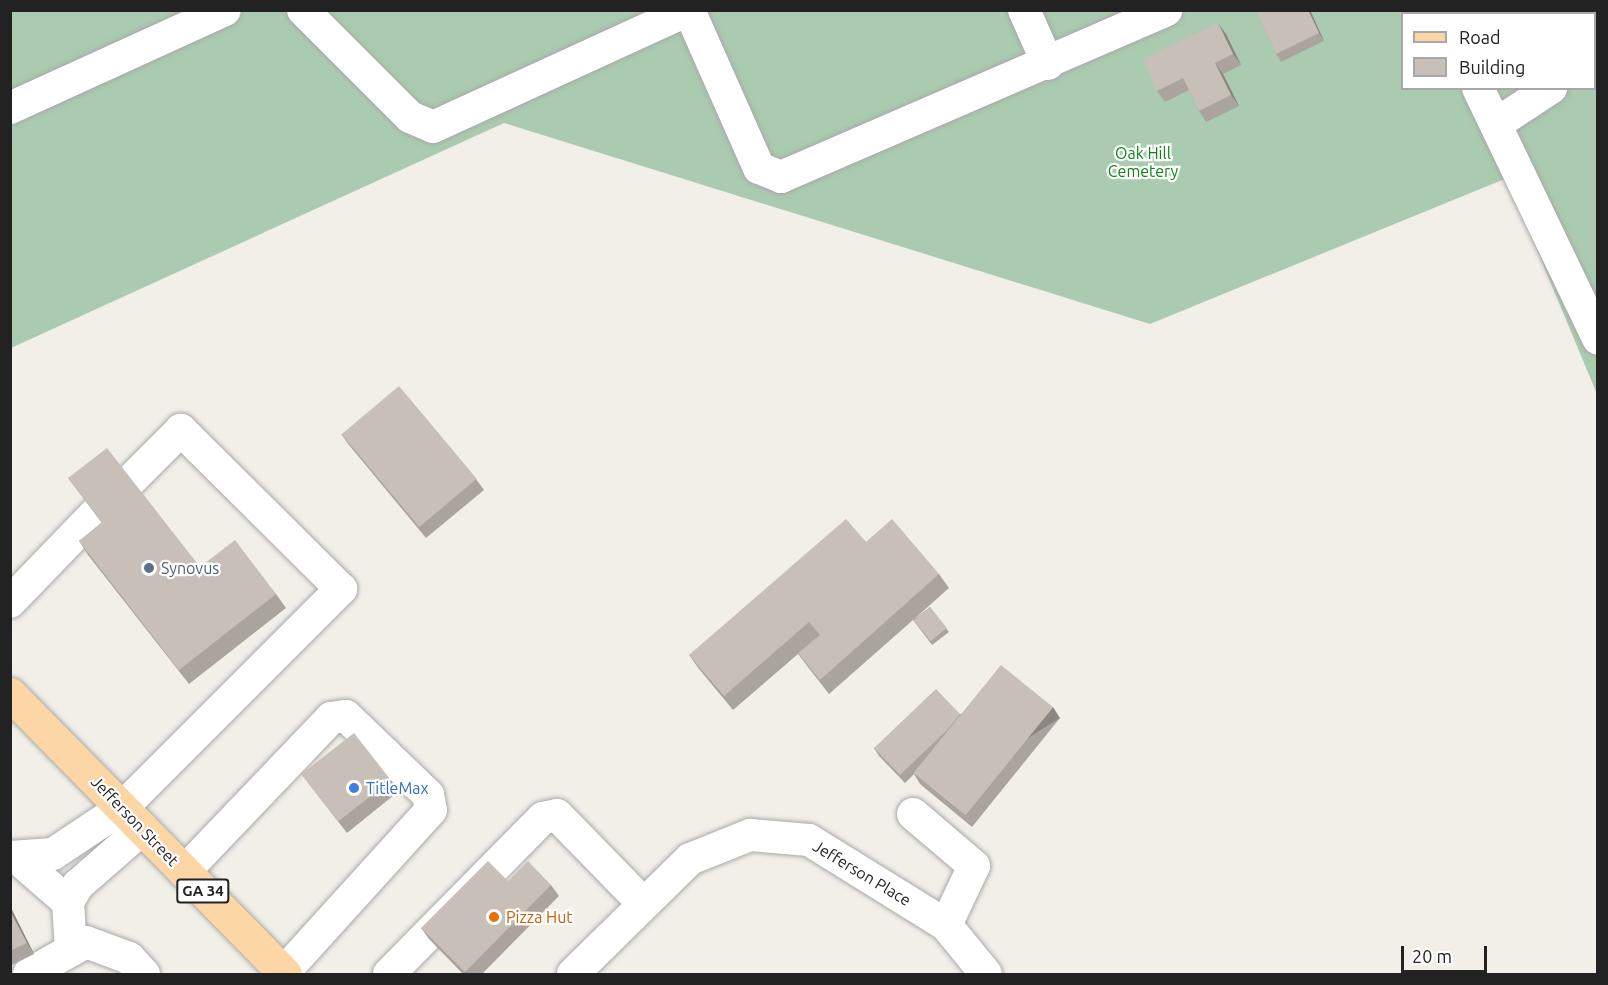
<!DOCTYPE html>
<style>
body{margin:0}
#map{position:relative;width:1608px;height:985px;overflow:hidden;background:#f2efe9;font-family:Ubuntu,sans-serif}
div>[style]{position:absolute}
.cemetery>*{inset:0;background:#aacbaf}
.roads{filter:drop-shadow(0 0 2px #a9a9a9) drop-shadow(0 0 2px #a9a9a9)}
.minor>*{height:32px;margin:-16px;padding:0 16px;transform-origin:16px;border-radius:16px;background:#fff}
.major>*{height:33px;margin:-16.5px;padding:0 16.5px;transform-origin:16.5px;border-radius:16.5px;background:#fcd6a4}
.wall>*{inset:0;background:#aba49e}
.shaded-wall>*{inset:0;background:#8b8681;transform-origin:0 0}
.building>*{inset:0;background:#c7bfb8;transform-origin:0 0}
.dots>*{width:16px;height:16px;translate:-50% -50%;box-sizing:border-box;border:3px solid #fff;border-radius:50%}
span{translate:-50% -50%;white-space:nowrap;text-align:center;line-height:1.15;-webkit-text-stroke:4.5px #fff;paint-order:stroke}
.shield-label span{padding:2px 4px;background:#fff;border:2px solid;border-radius:4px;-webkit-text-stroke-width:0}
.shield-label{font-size:15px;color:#222;font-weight:700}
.park-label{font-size:16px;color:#0c8416}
.service-label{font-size:16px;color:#4e5e75}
.left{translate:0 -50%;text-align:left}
.shop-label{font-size:16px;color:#366cbe}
.street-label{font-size:16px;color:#222}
.food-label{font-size:16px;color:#c56008}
.frame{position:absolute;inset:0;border:12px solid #222;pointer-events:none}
.legend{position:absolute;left:1401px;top:12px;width:195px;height:78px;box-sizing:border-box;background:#fff;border:2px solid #a7a7a7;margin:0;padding:8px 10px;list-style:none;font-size:18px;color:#222}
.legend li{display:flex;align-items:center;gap:12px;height:30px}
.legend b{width:30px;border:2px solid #a7a7a7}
.scale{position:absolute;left:1401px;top:946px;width:86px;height:27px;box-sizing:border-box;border:3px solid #222;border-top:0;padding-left:8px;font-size:18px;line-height:21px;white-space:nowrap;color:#222;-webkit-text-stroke:4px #fff;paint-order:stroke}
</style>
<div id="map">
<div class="cemetery">
<div style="clip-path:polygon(evenodd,10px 11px,1597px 11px,1597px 394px,1507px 178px,1150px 324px,504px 123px,11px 348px,10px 11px,1402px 14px,1594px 14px,1594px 88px,1402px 88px,1402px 14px)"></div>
</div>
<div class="roads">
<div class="minor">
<div style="left:303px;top:10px;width:151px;rotate:45deg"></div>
<div style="left:410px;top:117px;width:25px;rotate:23deg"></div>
<div style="left:433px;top:127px;width:281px;rotate:-24.6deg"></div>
<div style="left:689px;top:10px;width:173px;rotate:66.1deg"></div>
<div style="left:759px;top:168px;width:24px;rotate:22deg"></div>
<div style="left:781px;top:177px;width:420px;rotate:-23.4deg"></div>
<div style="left:1024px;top:10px;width:59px;rotate:66deg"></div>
<div style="left:1439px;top:10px;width:4px;rotate:76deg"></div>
<div style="left:1594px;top:60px;width:4px;rotate:-27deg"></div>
<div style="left:1478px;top:88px;width:278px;rotate:64.4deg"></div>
<div style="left:10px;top:108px;width:236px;rotate:-24.5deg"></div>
<div style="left:1496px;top:124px;width:66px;rotate:-33.2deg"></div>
<div style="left:10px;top:602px;width:122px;rotate:-46deg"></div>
<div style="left:913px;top:814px;width:80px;rotate:40.4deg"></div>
<div style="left:974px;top:866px;width:65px;rotate:115.4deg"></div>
<div style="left:10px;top:857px;width:43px;rotate:-4deg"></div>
<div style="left:53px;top:854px;width:83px;rotate:-33.7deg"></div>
<div style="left:122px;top:808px;width:310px;rotate:-45deg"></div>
<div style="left:341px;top:589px;width:226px;rotate:-135.2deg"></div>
<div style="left:181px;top:430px;width:71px;rotate:135deg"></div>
<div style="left:17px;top:858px;width:67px;rotate:40.8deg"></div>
<div style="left:184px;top:872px;width:213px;rotate:-46.3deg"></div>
<div style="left:331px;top:718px;width:15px;rotate:-8deg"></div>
<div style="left:346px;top:716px;width:114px;rotate:43.9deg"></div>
<div style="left:428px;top:795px;width:15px;rotate:79deg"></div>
<div style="left:431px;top:810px;width:220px;rotate:132.2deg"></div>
<div style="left:71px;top:950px;width:48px;rotate:-93.6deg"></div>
<div style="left:68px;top:902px;width:20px;rotate:-60deg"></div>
<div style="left:78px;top:885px;width:86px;rotate:-41.2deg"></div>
<div style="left:29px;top:974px;width:65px;rotate:-29.3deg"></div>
<div style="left:86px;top:942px;width:46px;rotate:20.4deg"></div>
<div style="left:129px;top:958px;width:22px;rotate:47deg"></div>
<div style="left:389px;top:974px;width:219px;rotate:-45.4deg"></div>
<div style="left:543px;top:818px;width:14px;rotate:-12deg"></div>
<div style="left:557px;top:815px;width:124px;rotate:45.7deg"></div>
<div style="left:573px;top:974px;width:164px;rotate:-44.5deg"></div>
<div style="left:690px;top:859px;width:65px;rotate:-21.8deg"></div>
<div style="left:750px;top:835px;width:59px;rotate:4.8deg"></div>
<div style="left:809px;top:840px;width:161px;rotate:31.8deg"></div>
<div style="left:946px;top:925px;width:63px;rotate:50.8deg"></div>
</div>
<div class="major">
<div style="left:10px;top:694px;width:392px;rotate:45.5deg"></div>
</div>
</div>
<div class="wall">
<div style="clip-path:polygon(1255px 10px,1310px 10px,1324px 41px,1281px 62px,1276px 54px)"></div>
<div style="clip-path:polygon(1226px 34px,1241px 65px,1223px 74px,1239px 106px,1206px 122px,1199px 111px,1189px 90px,1165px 102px,1157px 91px)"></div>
<div style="clip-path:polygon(341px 434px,476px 479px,484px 490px,426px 538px,349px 445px)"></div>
<div style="clip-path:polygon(68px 478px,200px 567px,276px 594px,286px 608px,189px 684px,88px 555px,79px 541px,102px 523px)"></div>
<div style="clip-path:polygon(866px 542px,939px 574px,949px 588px,913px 620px,930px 607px,949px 632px,932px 645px,913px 620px,829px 694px,808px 667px,798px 654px,733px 710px,699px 669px,689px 655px)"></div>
<div style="clip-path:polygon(960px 714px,1060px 718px,972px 827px,920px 784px,914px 774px,905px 783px,879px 756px,874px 748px)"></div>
<div style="clip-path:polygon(302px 775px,391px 780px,399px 791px,347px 833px)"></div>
<div style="clip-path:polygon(508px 881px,551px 885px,559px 896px,481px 975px,464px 975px,429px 939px,421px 928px)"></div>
<div style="clip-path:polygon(10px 906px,34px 954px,10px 966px)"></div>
</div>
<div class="shaded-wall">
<div style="clip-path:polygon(1308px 10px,1310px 10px,1324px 41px,1319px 33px)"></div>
<div style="clip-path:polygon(1218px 23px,1226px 34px,1241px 65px,1233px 54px)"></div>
<div style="clip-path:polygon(1215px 63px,1223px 74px,1239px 106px,1231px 95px)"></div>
<div style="left:1053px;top:707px;width:13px;height:141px;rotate:58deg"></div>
<div style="clip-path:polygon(10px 906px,34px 954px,27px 943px,10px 911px)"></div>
</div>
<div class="building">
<div style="clip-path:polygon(1255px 10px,1308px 10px,1319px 33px,1276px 54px)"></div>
<div style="clip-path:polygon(1218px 23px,1233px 54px,1215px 63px,1231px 95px,1199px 111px,1183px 78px,1157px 91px,1143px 59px)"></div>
<div style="left:399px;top:386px;width:121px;height:75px;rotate:50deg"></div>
<div style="clip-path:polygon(107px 448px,200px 567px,235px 540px,276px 594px,179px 670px,79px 541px,102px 522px,68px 478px)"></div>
<div style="clip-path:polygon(846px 519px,866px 542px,892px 519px,939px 574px,820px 680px,798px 653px,820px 635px,809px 622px,724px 696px,689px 655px)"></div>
<div style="left:930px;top:607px;width:27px;height:21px;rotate:51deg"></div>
<div style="left:1001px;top:665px;width:67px;height:139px;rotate:39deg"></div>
<div style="clip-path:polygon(936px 689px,960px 714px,949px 728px,900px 775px,874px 748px)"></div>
<div style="left:354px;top:733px;width:60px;height:67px;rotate:52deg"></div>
<div style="clip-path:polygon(488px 861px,508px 881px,528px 861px,551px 885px,465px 972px,421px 928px)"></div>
<div style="clip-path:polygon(10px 911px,27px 943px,10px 951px)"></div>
</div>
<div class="dots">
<div style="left:149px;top:568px;background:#5c6f8a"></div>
<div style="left:354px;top:788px;background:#3f7fe0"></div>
<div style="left:494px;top:917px;background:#e8710a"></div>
</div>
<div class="shield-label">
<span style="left:203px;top:891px">GA 34</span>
</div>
<div class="park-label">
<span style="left:1143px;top:162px">Oak Hill<br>Cemetery</span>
</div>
<div class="service-label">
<span class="left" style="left:161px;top:568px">Synovus</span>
</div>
<div class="shop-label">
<span class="left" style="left:366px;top:788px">TitleMax</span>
</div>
<div class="street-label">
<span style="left:135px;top:821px;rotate:46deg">Jefferson Street</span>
<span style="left:862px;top:873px;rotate:31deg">Jefferson Place</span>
</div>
<div class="food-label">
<span class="left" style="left:506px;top:917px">Pizza Hut</span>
</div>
<div class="frame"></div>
<ul class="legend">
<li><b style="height:8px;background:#fcd6a4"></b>Road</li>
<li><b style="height:16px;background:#c7bfb8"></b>Building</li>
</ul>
<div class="scale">20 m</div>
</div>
